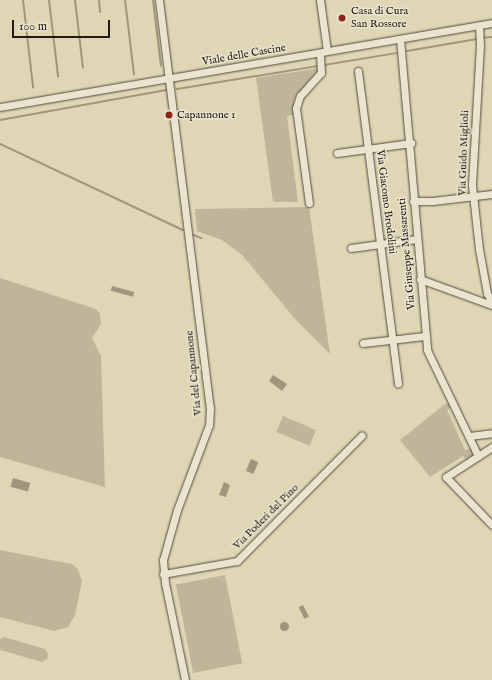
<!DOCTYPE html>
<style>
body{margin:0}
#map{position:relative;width:492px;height:680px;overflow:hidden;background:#dfd6b5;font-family:"IM FELL English",serif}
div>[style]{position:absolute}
.green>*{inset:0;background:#bfb699;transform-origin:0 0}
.water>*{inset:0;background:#9f967d;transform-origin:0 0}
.round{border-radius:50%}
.stream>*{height:2px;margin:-1px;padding:0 1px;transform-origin:1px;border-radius:1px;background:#9f967d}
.roads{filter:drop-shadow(0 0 1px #514a3a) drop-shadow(0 0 1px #514a3a)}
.street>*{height:7px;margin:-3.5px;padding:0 3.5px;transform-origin:3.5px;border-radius:3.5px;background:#eae4cf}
.dots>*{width:11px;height:11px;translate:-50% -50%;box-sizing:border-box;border:2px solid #eae4cf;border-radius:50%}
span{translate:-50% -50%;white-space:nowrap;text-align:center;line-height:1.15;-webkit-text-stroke:3px #eae4cf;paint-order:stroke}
.poi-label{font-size:11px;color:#221b11}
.left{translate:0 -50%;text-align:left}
.street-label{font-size:11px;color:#221b11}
.scale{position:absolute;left:12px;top:20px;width:98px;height:18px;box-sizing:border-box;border:2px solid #221b11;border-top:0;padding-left:5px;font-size:12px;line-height:14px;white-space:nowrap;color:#221b11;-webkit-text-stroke:3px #eae4cf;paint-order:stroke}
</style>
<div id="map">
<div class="green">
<div style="clip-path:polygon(319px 68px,294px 99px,293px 115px,287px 116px,298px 202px,273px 202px,256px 78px)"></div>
<div style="clip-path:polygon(309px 207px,330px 354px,296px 320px,242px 255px,222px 240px,197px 231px,195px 209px)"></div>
<div style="clip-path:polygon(0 278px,96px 309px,100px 314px,101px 324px,92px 338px,101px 356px,105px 487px,0 457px)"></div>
<div style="clip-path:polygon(450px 403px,452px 407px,447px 410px,465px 450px,471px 448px,473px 455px,466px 460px,463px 456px,430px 477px,400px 440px,445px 404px)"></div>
<div style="left:283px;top:416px;width:36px;height:17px;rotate:23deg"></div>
<div style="clip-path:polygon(0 550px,72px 564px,77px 568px,82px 581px,75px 615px,68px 627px,54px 631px,0 617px)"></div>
<div style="left:225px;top:575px;width:90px;height:50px;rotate:79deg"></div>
<div style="clip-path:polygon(4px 637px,45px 649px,48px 654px,47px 659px,42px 662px,0 650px,0 639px)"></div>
</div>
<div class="water">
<div style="left:112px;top:286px;width:23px;height:5px;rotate:15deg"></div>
<div style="clip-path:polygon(273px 375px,287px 384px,282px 391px,269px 381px)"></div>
<div style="left:251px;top:459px;width:8px;height:13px;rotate:23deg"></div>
<div style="left:13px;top:478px;width:18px;height:9px;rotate:16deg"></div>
<div style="clip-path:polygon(224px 482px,230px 485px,226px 497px,219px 495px)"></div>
<div style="left:303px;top:605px;width:13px;height:5px;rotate:63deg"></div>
<div class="round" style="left:279.5px;top:621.5px;width:9px;height:9px"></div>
</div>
<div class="stream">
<div style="left:23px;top:0;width:88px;rotate:83.4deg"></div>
<div style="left:49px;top:0;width:77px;rotate:83.2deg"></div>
<div style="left:75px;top:0;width:68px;rotate:83.3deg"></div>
<div style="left:99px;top:0;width:12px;rotate:85deg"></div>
<div style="left:125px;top:0;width:75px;rotate:83.1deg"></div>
<div style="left:153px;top:0;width:66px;rotate:83.1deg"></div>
<div style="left:481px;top:38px;width:11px;rotate:-5deg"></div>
<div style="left:407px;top:51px;width:71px;rotate:-9.7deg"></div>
<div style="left:177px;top:89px;width:222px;rotate:-9.3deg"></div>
<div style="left:0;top:120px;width:169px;rotate:-10.2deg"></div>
<div style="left:0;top:144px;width:202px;rotate:25.2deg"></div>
<div style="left:194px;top:235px;width:8px;rotate:23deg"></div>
</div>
<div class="roads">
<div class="street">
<div style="left:159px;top:0;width:411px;rotate:82.9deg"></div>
<div style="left:210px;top:408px;width:17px;rotate:93deg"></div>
<div style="left:209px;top:425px;width:91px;rotate:110.6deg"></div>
<div style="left:177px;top:510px;width:52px;rotate:105.6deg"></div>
<div style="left:163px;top:560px;width:23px;rotate:85deg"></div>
<div style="left:165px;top:583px;width:99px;rotate:78.3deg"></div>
<div style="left:320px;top:0;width:51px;rotate:82.2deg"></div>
<div style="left:479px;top:26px;width:19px;rotate:87deg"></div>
<div style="left:480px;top:45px;width:140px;rotate:93.3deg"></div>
<div style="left:472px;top:185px;width:64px;rotate:83.8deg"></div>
<div style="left:479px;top:249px;width:45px;rotate:79.7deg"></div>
<div style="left:487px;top:293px;width:11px;rotate:63deg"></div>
<div style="left:400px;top:39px;width:312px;rotate:85deg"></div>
<div style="left:427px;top:350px;width:118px;rotate:64.3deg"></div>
<div style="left:358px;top:71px;width:315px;rotate:82.7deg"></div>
<div style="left:0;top:107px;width:499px;rotate:-9.7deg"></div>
<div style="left:337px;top:153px;width:75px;rotate:-7.7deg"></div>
<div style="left:413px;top:201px;width:20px"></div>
<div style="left:433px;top:201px;width:59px;rotate:-6.8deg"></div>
<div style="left:309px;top:203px;width:96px;rotate:-97.8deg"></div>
<div style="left:296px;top:108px;width:13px;rotate:-72deg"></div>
<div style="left:300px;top:96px;width:31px;rotate:-48deg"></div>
<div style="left:321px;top:73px;width:20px;rotate:-93deg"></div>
<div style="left:351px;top:248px;width:66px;rotate:-7.9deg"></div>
<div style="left:420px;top:279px;width:77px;rotate:19.9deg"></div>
<div style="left:363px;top:343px;width:62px;rotate:-6.4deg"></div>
<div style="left:469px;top:436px;width:23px;rotate:-7deg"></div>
<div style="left:492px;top:447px;width:55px;rotate:146.9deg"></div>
<div style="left:446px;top:477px;width:66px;rotate:46.2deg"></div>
<div style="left:163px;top:574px;width:75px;rotate:-10deg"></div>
<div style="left:237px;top:561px;width:177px;rotate:-45.2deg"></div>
</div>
</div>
<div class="dots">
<div style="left:342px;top:18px;background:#8f2418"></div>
<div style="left:169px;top:115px;background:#8f2418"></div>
</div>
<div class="poi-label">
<span class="left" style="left:351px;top:18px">Casa di Cura<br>San Rossore</span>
<span class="left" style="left:177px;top:115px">Capannone 1</span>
</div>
<div class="street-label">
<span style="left:244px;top:55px;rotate:-10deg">Viale delle Cascine</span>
<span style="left:464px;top:153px;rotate:-88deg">Via Guido Miglioli</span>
<span style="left:386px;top:202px;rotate:83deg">Via Giacomo Brodolini</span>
<span style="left:407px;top:254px;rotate:-95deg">Via Giuseppe Massarenti</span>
<span style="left:194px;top:373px;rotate:-96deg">Via del Capannone</span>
<span style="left:266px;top:517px;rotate:-45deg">Via Poderi del Pino</span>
</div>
<div class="scale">100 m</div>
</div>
